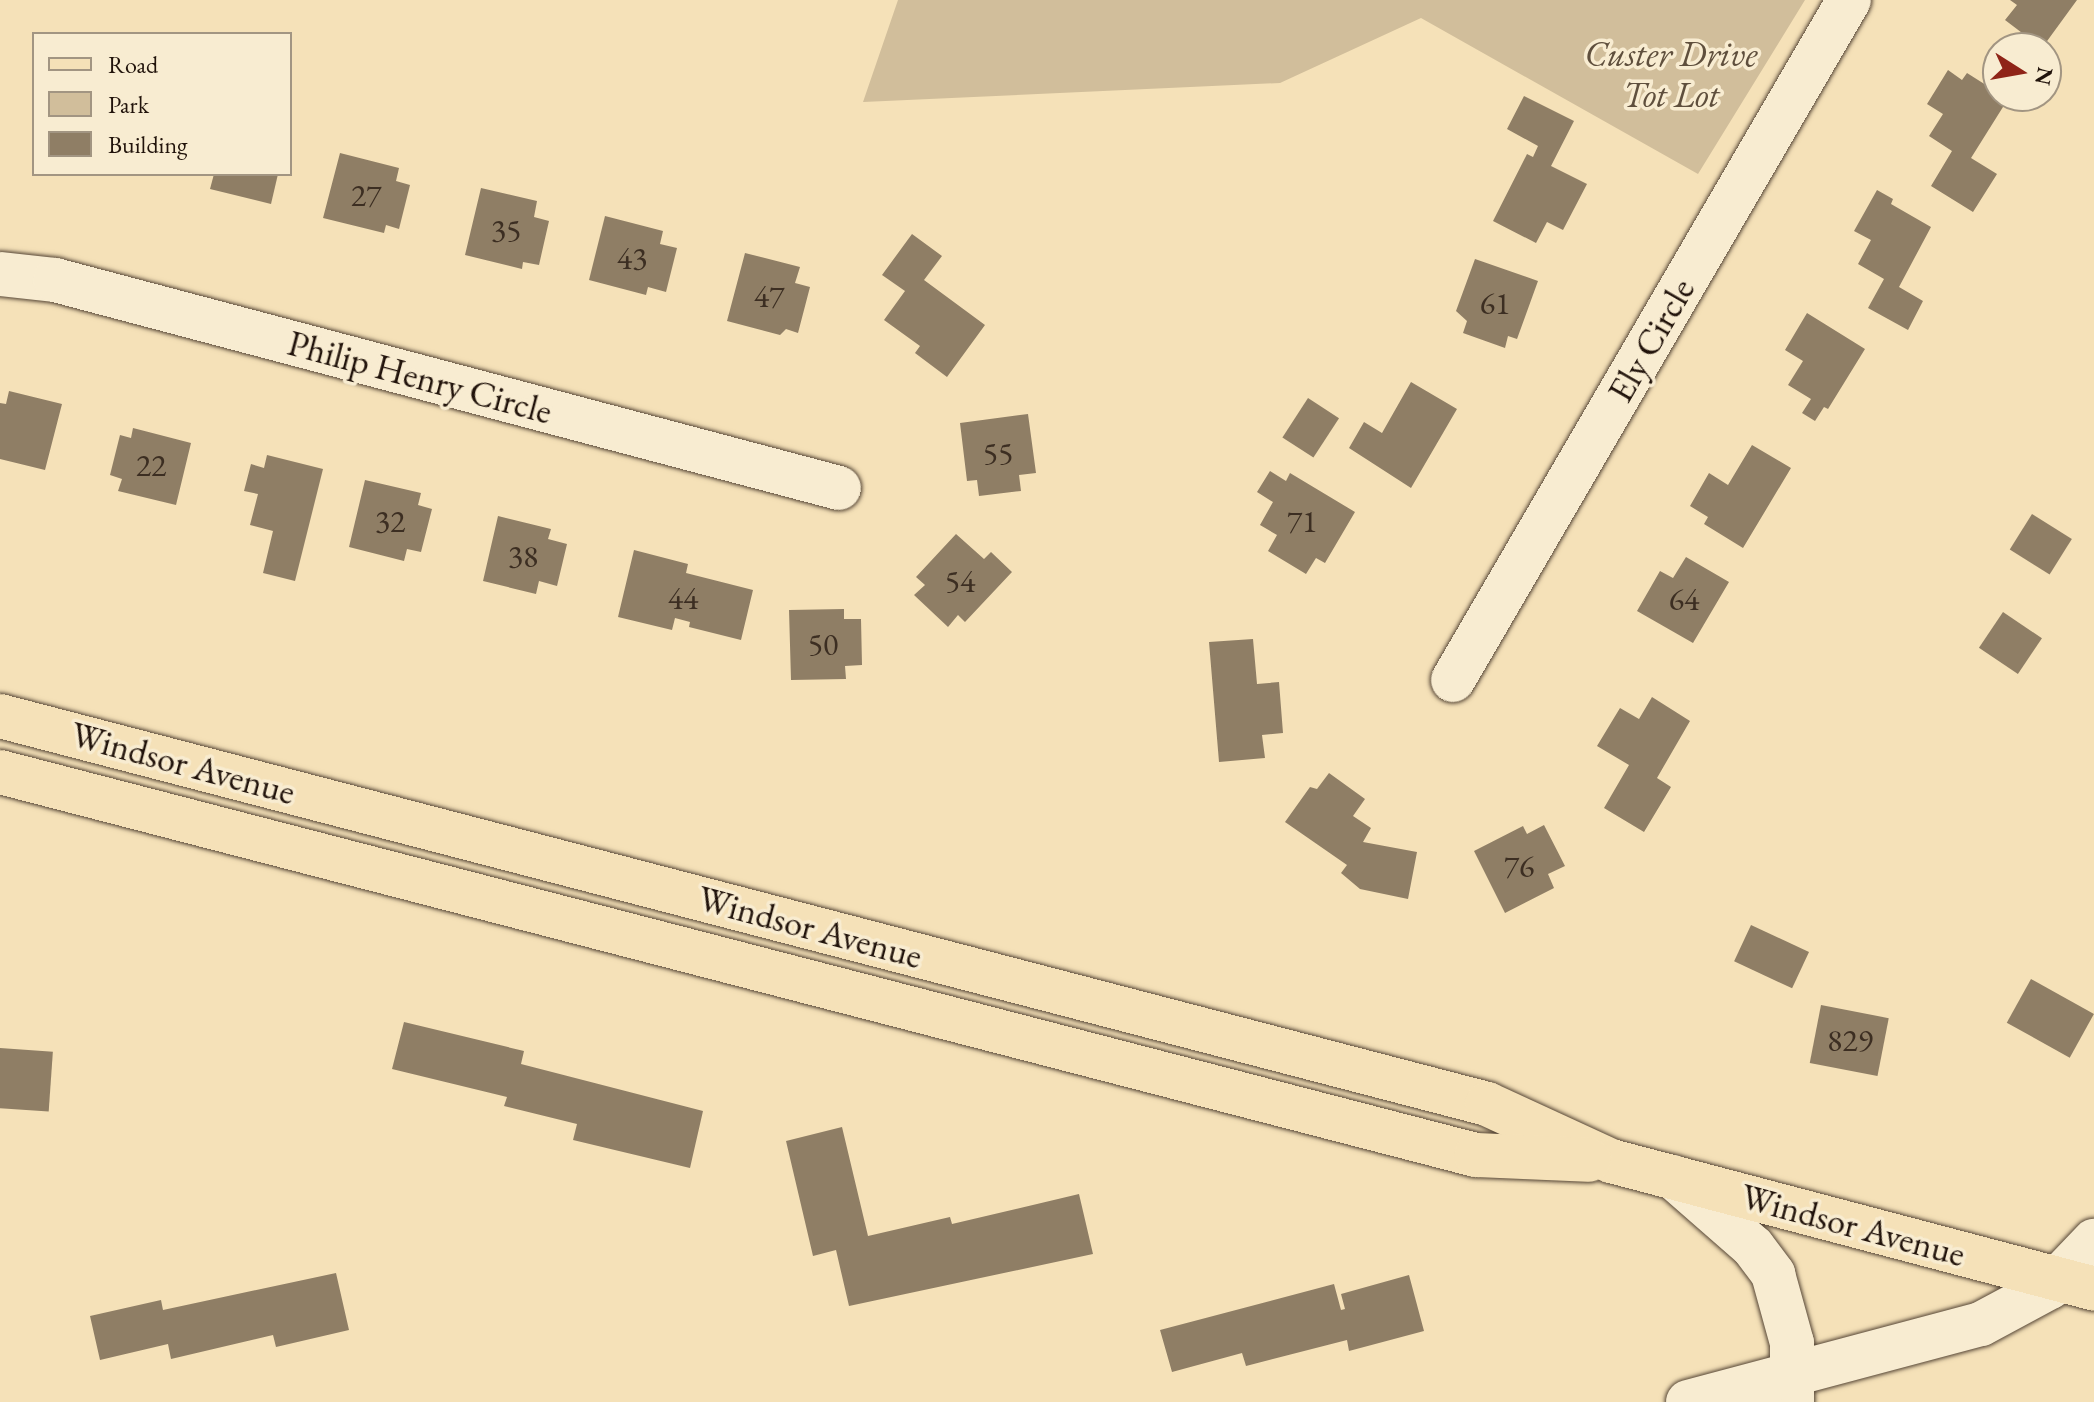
<!DOCTYPE html>
<style>
body{margin:0}
#map{position:relative;width:2094px;height:1402px;overflow:hidden;background:#f5e1b8;font-family:"EB Garamond",serif}
div>[style]{position:absolute}
.green>*{inset:0;background:#d1be9b}
.building>*{inset:0;background:#8f7e65;transform-origin:0 0}
.roads{filter:drop-shadow(0 0 2px #564636) drop-shadow(0 0 2px #564636)}
.minor>*{height:44px;margin:-22px;padding:0 22px;transform-origin:22px;border-radius:22px;background:#f8ecd1}
.major>*{height:44px;margin:-22px;padding:0 22px;transform-origin:22px;border-radius:22px;background:#f5e1b8}
span{translate:-50% -50%;white-space:nowrap;text-align:center;line-height:1.15;-webkit-text-stroke:7px #f8ecd1;paint-order:stroke}
.number-label{font-size:32px;color:#3c2e22}
.number-label span{-webkit-text-stroke-width:0}
.park-label{font-size:36px;color:#5f4f3d;font-style:italic}
.street-label{font-size:36px;color:#21130b}
.legend{position:absolute;left:32px;top:32px;width:260px;height:144px;box-sizing:border-box;background:#f8ecd1;border:2px solid #a29582;margin:0;padding:10px 14px;list-style:none;font-size:24px;color:#21130b}
.legend li{display:flex;align-items:center;gap:16px;height:40px}
.legend b{width:40px;border:2px solid #a29582}
.north{position:absolute;left:1982px;top:32px;width:80px;height:80px;box-sizing:border-box;background:#f8ecd1;border:2px solid #a29582;border-radius:50%;rotate:101deg;font-size:22px;font-weight:700;line-height:32px;text-align:center;color:#21130b}
.north::after{content:'';display:block;margin:auto;width:28px;height:36px;background:#8f2418;clip-path:polygon(50% 0,100% 100%,50% 72%,0 100%)}
</style>
<div id="map">
<div class="green">
<div style="clip-path:polygon(898px 0,1805px 0,1698px 174px,1421px 18px,1280px 83px,863px 102px)"></div>
</div>
<div class="building">
<div style="clip-path:polygon(2010px 0,2077px 0,2042px 48px,2005px 20px,2017px 5px)"></div>
<div style="clip-path:polygon(1948px 70px,1962px 80px,1967px 73px,2008px 99px,1971px 158px,1997px 174px,1973px 212px,1931px 186px,1952px 151px,1929px 136px,1943px 114px,1927px 104px)"></div>
<div style="clip-path:polygon(1524px 96px,1574px 121px,1551px 166px,1587px 184px,1563px 230px,1547px 222px,1536px 243px,1493px 221px,1527px 154px,1533px 157px,1538px 146px,1507px 129px)"></div>
<div style="clip-path:polygon(340px 153px,399px 168px,396px 181px,410px 185px,399px 229px,386px 225px,384px 233px,323px 218px)"></div>
<div style="clip-path:polygon(214px 174px,278px 174px,271px 204px,210px 189px)"></div>
<div style="clip-path:polygon(481px 188px,537px 201px,534px 217px,549px 221px,539px 265px,523px 262px,522px 269px,465px 255px)"></div>
<div style="clip-path:polygon(1877px 190px,1893px 199px,1891px 204px,1931px 227px,1899px 287px,1923px 301px,1908px 330px,1868px 308px,1884px 279px,1858px 264px,1871px 240px,1854px 231px)"></div>
<div style="clip-path:polygon(605px 216px,663px 231px,660px 244px,677px 248px,666px 292px,648px 287px,646px 295px,589px 280px)"></div>
<div style="clip-path:polygon(912px 234px,942px 256px,924px 280px,985px 325px,947px 377px,915px 353px,920px 346px,884px 320px,905px 291px,882px 275px)"></div>
<div style="clip-path:polygon(745px 253px,800px 267px,795px 283px,810px 287px,798px 333px,786px 329px,780px 335px,727px 321px)"></div>
<div style="clip-path:polygon(1475px 259px,1538px 281px,1517px 339px,1508px 336px,1505px 348px,1463px 333px,1467px 321px,1456px 311px)"></div>
<div style="clip-path:polygon(1807px 313px,1865px 349px,1828px 409px,1824px 407px,1815px 421px,1802px 413px,1811px 399px,1788px 385px,1803px 361px,1785px 350px)"></div>
<div style="clip-path:polygon(1411px 382px,1457px 409px,1411px 488px,1349px 448px,1364px 422px,1382px 433px)"></div>
<div style="clip-path:polygon(9px 391px,62px 404px,45px 470px,0 459px,0 403px,6px 404px)"></div>
<div style="left:1308px;top:398px;width:37px;height:47px;rotate:33deg"></div>
<div style="clip-path:polygon(1028px 414px,1036px 473px,1019px 475px,1021px 491px,979px 496px,977px 480px,967px 481px,960px 423px)"></div>
<div style="clip-path:polygon(133px 428px,191px 443px,176px 505px,118px 491px,122px 479px,110px 475px,120px 435px,131px 438px)"></div>
<div style="clip-path:polygon(1752px 445px,1791px 468px,1743px 548px,1704px 524px,1708px 517px,1690px 506px,1709px 473px,1728px 485px)"></div>
<div style="clip-path:polygon(267px 455px,323px 469px,295px 581px,263px 573px,273px 531px,250px 525px,258px 494px,244px 491px,251px 464px,264px 468px)"></div>
<div style="clip-path:polygon(1270px 471px,1286px 481px,1290px 473px,1355px 512px,1325px 563px,1316px 558px,1306px 574px,1268px 551px,1277px 535px,1260px 525px,1273px 502px,1257px 492px)"></div>
<div style="clip-path:polygon(365px 480px,421px 493px,418px 505px,432px 509px,421px 552px,407px 549px,404px 561px,349px 547px)"></div>
<div style="left:2032px;top:514px;width:47px;height:42px;rotate:32deg"></div>
<div style="clip-path:polygon(498px 516px,551px 529px,548px 539px,567px 544px,557px 586px,539px 581px,536px 594px,483px 581px)"></div>
<div style="clip-path:polygon(956px 534px,984px 559px,991px 552px,1012px 572px,965px 622px,958px 615px,948px 627px,914px 595px,925px 585px,916px 577px)"></div>
<div style="clip-path:polygon(634px 550px,688px 564px,686px 573px,753px 590px,741px 640px,689px 627px,690px 622px,675px 618px,672px 630px,618px 617px)"></div>
<div style="clip-path:polygon(1686px 557px,1729px 582px,1693px 643px,1637px 611px,1660px 571px,1673px 578px)"></div>
<div style="clip-path:polygon(844px 609px,844px 619px,861px 619px,862px 665px,845px 666px,846px 679px,791px 680px,789px 610px)"></div>
<div style="left:2003px;top:612px;width:47px;height:43px;rotate:34deg"></div>
<div style="clip-path:polygon(1253px 639px,1257px 684px,1279px 682px,1283px 733px,1262px 735px,1265px 758px,1219px 762px,1209px 642px)"></div>
<div style="clip-path:polygon(1652px 697px,1690px 721px,1657px 778px,1671px 787px,1644px 832px,1604px 808px,1629px 765px,1597px 746px,1620px 708px,1639px 719px)"></div>
<div style="clip-path:polygon(1329px 773px,1365px 799px,1353px 816px,1371px 828px,1363px 842px,1417px 852px,1408px 899px,1360px 889px,1341px 873px,1347px 865px,1285px 822px,1310px 787px,1317px 789px)"></div>
<div style="clip-path:polygon(1544px 825px,1565px 866px,1548px 874px,1554px 888px,1505px 913px,1474px 851px,1523px 826px,1527px 834px)"></div>
<div style="left:1751px;top:925px;width:64px;height:40px;rotate:25deg"></div>
<div style="left:2031px;top:979px;width:72px;height:50px;rotate:29deg"></div>
<div style="left:1821px;top:1005px;width:69px;height:59px;rotate:11deg"></div>
<div style="clip-path:polygon(404px 1022px,524px 1051px,521px 1064px,703px 1111px,690px 1168px,573px 1140px,577px 1124px,504px 1106px,507px 1097px,392px 1069px)"></div>
<div style="left:0;top:1048px;width:53px;height:60px;rotate:4deg"></div>
<div style="clip-path:polygon(842px 1127px,868px 1236px,950px 1217px,952px 1224px,1079px 1194px,1093px 1254px,849px 1306px,836px 1250px,813px 1256px,786px 1141px)"></div>
<div style="clip-path:polygon(336px 1273px,349px 1330px,276px 1347px,273px 1335px,171px 1359px,168px 1344px,100px 1360px,90px 1316px,161px 1300px,163px 1310px)"></div>
<div style="clip-path:polygon(1409px 1275px,1424px 1331px,1349px 1351px,1347px 1340px,1246px 1366px,1242px 1353px,1172px 1372px,1160px 1330px,1334px 1284px,1341px 1310px,1345px 1309px,1341px 1294px)"></div>
</div>
<div class="roads">
<div class="minor">
<div style="left:0;top:274px;width:55px;rotate:6.2deg"></div>
<div style="left:55px;top:280px;width:811px;rotate:14.86deg"></div>
<div style="left:1453px;top:680px;width:787px;rotate:-59.79deg"></div>
<div style="left:1673px;top:1177px;width:106px;rotate:41.2deg"></div>
<div style="left:1753px;top:1247px;width:34px;rotate:53deg"></div>
<div style="left:1773px;top:1274px;width:72px;rotate:74.6deg"></div>
<div style="left:1792px;top:1343px;width:59px;rotate:90deg"></div>
<div style="left:1688px;top:1402px;width:303px;rotate:-14.9deg"></div>
<div style="left:1981px;top:1324px;width:78px;rotate:-28.2deg"></div>
<div style="left:2050px;top:1287px;width:64px;rotate:-46.3deg"></div>
</div>
<div class="major">
<div style="left:0;top:716px;width:1537px;rotate:14.62deg"></div>
<div style="left:1487px;top:1104px;width:136px;rotate:24.7deg"></div>
<div style="left:1611px;top:1161px;width:500px;rotate:14.8deg"></div>
<div style="left:0;top:772px;width:1525px;rotate:14.55deg"></div>
<div style="left:1476px;top:1155px;width:113px;rotate:2.5deg"></div>
</div>
</div>
<div class="number-label">
<span style="left:366px;top:195px">27</span>
<span style="left:506px;top:230px">35</span>
<span style="left:632px;top:258px">43</span>
<span style="left:769px;top:296px">47</span>
<span style="left:1495px;top:303px">61</span>
<span style="left:998px;top:453px">55</span>
<span style="left:151px;top:465px">22</span>
<span style="left:390px;top:521px">32</span>
<span style="left:1302px;top:521px">71</span>
<span style="left:523px;top:556px">38</span>
<span style="left:960px;top:581px">54</span>
<span style="left:683px;top:598px">44</span>
<span style="left:1684px;top:599px">64</span>
<span style="left:823px;top:644px">50</span>
<span style="left:1519px;top:866px">76</span>
<span style="left:1850px;top:1040px">829</span>
</div>
<div class="park-label">
<span style="left:1671px;top:74px">Custer Drive<br>Tot Lot</span>
</div>
<div class="street-label">
<span style="left:1651px;top:340px;rotate:-60deg">Ely Circle</span>
<span style="left:420px;top:377px;rotate:15deg">Philip Henry Circle</span>
<span style="left:183px;top:763px;rotate:15deg">Windsor Avenue</span>
<span style="left:810px;top:927px;rotate:15deg">Windsor Avenue</span>
<span style="left:1853px;top:1225px;rotate:15deg">Windsor Avenue</span>
</div>
<ul class="legend">
<li><b style="height:10px;background:#f5e1b8"></b>Road</li>
<li><b style="height:22px;background:#d1be9b"></b>Park</li>
<li><b style="height:22px;background:#8f7e65"></b>Building</li>
</ul>
<div class="north">N</div>
</div>
